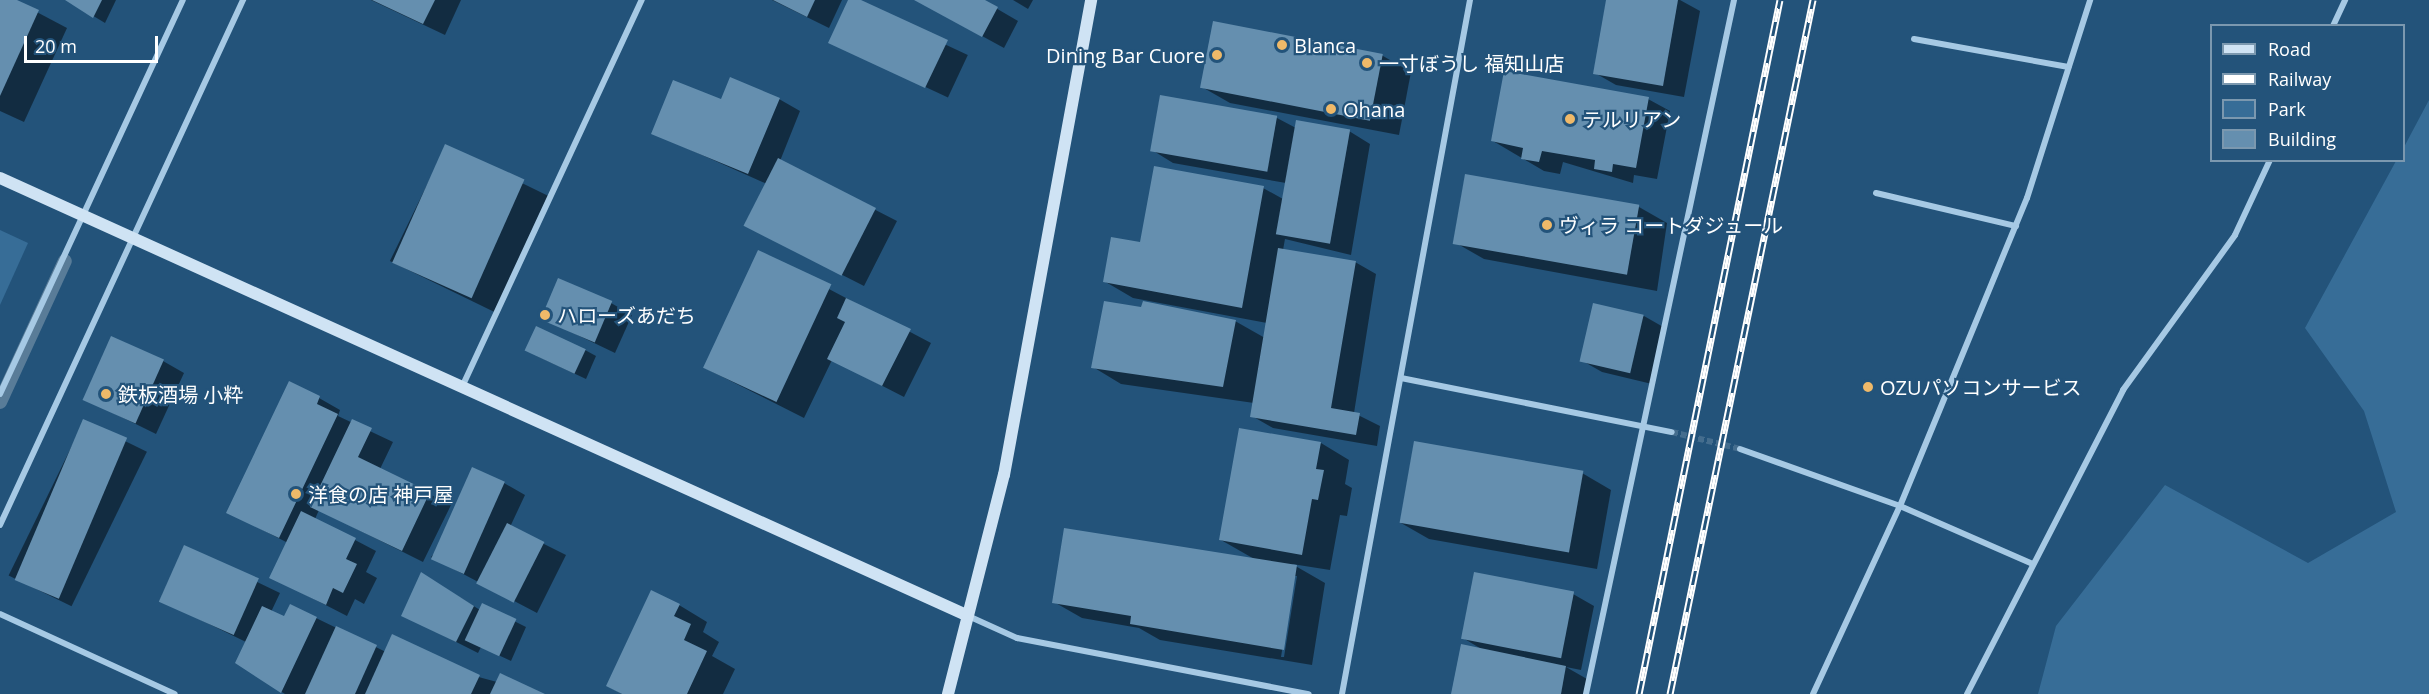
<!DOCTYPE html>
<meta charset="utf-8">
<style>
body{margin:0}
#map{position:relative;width:2429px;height:694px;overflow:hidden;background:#23537a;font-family:"Open Sans","Noto Sans JP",sans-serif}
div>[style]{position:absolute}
.green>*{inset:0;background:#376d97}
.shadow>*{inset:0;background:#0007;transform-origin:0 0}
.stream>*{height:14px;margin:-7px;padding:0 7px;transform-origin:7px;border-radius:7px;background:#597c98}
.building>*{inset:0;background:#658faf;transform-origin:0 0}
.street-tunnel>*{height:6px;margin-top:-3px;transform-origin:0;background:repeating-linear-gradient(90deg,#446d8e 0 6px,transparent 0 9px)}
.street>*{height:6px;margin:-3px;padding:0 3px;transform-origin:3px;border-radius:3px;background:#a6c9e4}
.secondary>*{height:12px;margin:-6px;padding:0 6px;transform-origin:6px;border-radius:6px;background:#cfe3f4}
.rail>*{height:7px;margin-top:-3.5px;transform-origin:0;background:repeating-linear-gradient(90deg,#23537a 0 14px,#fff 0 28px);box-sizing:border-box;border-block:2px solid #fff}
.dots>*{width:16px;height:16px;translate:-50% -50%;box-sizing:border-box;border:3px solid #23537a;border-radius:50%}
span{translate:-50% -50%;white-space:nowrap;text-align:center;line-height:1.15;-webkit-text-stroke:4.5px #23537a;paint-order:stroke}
.poi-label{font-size:20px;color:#fff}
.left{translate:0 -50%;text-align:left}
.right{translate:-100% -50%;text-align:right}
.legend{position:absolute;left:2210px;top:24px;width:195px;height:138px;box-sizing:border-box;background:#23537a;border:2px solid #7b98af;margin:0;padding:8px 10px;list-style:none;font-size:18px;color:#fff}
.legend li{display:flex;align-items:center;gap:12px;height:30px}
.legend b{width:30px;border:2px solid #7b98af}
.scale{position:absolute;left:24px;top:36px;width:134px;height:27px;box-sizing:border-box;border:3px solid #fff;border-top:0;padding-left:8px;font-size:18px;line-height:21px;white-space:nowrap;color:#fff;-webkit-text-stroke:4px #23537a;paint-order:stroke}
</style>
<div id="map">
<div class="green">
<div style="clip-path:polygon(2429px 100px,2429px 694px,2038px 694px,2056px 626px,2165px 485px,2308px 563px,2396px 512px,2364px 411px,2305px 328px,2396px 161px,2404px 160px,2404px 147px)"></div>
<div style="clip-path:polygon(0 230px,28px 243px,0 305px)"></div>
</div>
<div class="shadow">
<div style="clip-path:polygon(0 0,14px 0,67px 28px,24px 122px,0 111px)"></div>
<div style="clip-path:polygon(67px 0,116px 0,105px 23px)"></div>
<div style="clip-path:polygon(371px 0,461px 0,445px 35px)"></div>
<div style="clip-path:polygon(772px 0,842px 0,829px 28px)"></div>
<div style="left:850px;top:0;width:130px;height:47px;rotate:25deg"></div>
<div style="clip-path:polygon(916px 0,982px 0,1018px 21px,1004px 48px)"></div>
<div style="clip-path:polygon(1013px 0,1033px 0,1028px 9px)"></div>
<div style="clip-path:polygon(1608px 0,1680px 0,1700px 11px,1684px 97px,1616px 85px,1595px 73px)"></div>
<div style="clip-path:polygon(1214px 23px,1383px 56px,1411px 72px,1399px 135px,1230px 103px,1202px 87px)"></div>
<div style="clip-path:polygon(779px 99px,800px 111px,780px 161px,897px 221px,864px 286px,746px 226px,767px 184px,653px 133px,722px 101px)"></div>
<div style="clip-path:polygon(1648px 99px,1670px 111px,1657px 179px,1634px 175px,1633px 183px,1563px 162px,1560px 174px,1544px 171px,1493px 141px)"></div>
<div style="clip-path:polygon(1277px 118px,1296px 128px,1349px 131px,1370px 144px,1351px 255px,1285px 239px,1283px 250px,1355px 262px,1376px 274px,1354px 413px,1380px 426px,1377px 446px,1273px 428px,1252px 416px,1254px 403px,1121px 384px,1093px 367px,1235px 321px,1265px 338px,1267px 323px,1133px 298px,1104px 281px,1141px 244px,1263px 188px,1283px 199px,1286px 183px,1173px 163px,1152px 150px)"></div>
<div style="left:446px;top:146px;width:118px;height:128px;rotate:26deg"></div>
<div style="clip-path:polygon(1466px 175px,1639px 207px,1667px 223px,1657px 291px,1484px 259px,1456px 243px)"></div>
<div style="clip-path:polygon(759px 252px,931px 343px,904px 397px,832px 360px,804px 418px,705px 368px)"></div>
<div style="clip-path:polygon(611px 303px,632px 315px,615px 353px,542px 318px)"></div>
<div style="clip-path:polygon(1644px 316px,1665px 328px,1652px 384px,1602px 372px,1581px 360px)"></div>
<div style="clip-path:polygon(585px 350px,596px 356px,586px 379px,537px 356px)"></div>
<div style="clip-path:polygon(163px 361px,184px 373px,156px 434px,85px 399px)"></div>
<div style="clip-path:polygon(319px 398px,340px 410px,338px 416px,393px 442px,380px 469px,451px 505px,423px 562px,319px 510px,315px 519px,376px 551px,366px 572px,377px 578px,364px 604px,355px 599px,347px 616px,271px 577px,288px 543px,228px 512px)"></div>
<div style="left:84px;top:421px;width:70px;height:172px;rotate:26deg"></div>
<div style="clip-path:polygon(evenodd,1321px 443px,1349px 460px,1345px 484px,1352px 488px,1347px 516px,1340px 515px,1330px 570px,1292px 564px,1325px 583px,1312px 665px,1160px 640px,1139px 628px,1082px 618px,1054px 602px,1256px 560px,1221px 540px,1321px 443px,1294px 576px,1297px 576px,1284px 657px,1281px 657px,1294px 576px)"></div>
<div style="clip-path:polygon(1582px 473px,1611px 490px,1597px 569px,1429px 539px,1401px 523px)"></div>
<div style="clip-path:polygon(504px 483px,525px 495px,510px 527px,566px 555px,537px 613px,431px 557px)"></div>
<div style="clip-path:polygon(184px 547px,280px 593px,271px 612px,285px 618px,316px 618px,386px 652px,541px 694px,285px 694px,237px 663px,246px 642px,160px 600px)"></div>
<div style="clip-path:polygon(443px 587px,480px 610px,482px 605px,526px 627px,511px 661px,481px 647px,478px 653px,403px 615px)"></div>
<div style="clip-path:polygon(1573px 594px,1594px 606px,1581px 670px,1566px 667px,1587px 679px,1584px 694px,1452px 694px,1483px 650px,1463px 638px)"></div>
<div style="clip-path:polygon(679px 605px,707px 622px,703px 632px,719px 642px,712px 656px,735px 669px,723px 694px,622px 694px,608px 686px)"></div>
</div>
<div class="stream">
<div style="left:0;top:402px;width:155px;rotate:-65.3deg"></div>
</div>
<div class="building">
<div style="clip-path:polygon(0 0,17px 0,39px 10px,0 96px)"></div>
<div style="clip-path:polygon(65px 0,102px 0,93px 18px)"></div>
<div style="clip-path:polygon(372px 0,435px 0,423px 24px)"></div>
<div style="clip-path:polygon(773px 0,815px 0,807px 17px)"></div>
<div style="clip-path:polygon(848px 0,861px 0,948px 40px,925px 88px,828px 43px)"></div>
<div style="clip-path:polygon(914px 0,985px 0,998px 7px,982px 37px)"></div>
<div style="clip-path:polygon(1606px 0,1678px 0,1663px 86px,1593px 74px)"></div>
<div style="left:1213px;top:21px;width:173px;height:68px;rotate:11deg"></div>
<div style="clip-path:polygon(1504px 71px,1649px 97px,1636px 168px,1613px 164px,1612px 172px,1594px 169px,1595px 160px,1542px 151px,1539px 162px,1521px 159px,1523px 148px,1491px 141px)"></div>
<div style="clip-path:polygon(730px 77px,780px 98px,748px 174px,651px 134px,673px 80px,721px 99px)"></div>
<div style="left:1160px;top:95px;width:119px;height:57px;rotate:10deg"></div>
<div style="left:1296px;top:120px;width:55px;height:116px;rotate:10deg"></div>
<div style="left:445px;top:144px;width:87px;height:130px;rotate:24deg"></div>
<div style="left:778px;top:158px;width:110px;height:76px;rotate:27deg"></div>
<div style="clip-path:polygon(1154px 166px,1264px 186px,1242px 308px,1103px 282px,1111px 237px,1140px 242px)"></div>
<div style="left:1465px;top:174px;width:177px;height:71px;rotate:10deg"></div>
<div style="clip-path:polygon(1278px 248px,1356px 261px,1331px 408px,1360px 413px,1356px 435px,1250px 417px)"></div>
<div style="left:758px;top:250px;width:81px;height:130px;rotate:25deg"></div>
<div style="left:558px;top:278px;width:59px;height:45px;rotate:23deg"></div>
<div style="clip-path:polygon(846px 298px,911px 329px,882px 386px,827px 359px,845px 322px,837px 318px)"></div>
<div style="clip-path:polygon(1104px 301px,1141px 307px,1143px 301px,1236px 320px,1223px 387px,1091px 368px)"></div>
<div style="left:1593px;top:303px;width:52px;height:60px;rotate:13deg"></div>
<div style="left:536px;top:326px;width:55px;height:27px;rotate:25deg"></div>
<div style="left:111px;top:336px;width:58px;height:70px;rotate:24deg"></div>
<div style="clip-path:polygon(289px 381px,320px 396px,317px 404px,338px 414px,279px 538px,226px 513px)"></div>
<div style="left:83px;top:419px;width:48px;height:175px;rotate:23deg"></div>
<div style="clip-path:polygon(352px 419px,372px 428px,358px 457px,430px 492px,402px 551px,310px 507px)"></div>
<div style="clip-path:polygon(1239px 428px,1321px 442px,1316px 469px,1324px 470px,1318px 500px,1312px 499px,1302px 555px,1219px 540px)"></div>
<div style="left:1414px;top:441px;width:172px;height:83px;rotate:10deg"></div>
<div style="left:472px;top:467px;width:36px;height:101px;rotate:24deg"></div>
<div style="clip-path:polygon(301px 511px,356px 538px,346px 559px,357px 564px,343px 593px,333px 588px,326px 605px,269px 578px)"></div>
<div style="left:507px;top:523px;width:42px;height:68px;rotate:27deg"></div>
<div style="clip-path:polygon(1064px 528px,1297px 565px,1284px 650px,1130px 624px,1131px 616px,1052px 603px)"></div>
<div style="left:184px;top:545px;width:82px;height:62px;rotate:24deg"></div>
<div style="clip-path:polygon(421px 572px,474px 606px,456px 642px,401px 616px)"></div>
<div style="left:1474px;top:572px;width:102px;height:68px;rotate:11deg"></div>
<div style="clip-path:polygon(651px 590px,680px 604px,674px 616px,691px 624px,684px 640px,707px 651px,687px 694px,622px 694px,606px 686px)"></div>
<div style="left:482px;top:603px;width:38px;height:41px;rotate:25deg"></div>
<div style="clip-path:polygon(290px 604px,317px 617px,281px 693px,235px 663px,262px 606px,284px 616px)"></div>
<div style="clip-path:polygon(336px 626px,377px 645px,355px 694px,305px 694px)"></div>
<div style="clip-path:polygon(392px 634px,480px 675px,471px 694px,365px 694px)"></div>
<div style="clip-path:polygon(1461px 644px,1566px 666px,1561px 694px,1451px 694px)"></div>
<div style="clip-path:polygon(500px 673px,545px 694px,490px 694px)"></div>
</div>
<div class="street-tunnel">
<div style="left:1672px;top:432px;width:70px;rotate:14deg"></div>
</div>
<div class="street">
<div style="left:2333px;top:26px;width:29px;rotate:-65deg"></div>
<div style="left:1914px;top:39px;width:157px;rotate:10.3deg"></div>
<div style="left:1876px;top:193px;width:144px;rotate:13.3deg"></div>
<div style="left:1401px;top:378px;width:276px;rotate:11.3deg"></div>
<div style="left:462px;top:387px;width:427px;rotate:-65.1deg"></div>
<div style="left:0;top:394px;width:434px;rotate:-65.1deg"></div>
<div style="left:1740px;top:449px;width:170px;rotate:19.6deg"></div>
<div style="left:1900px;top:506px;width:145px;rotate:23.6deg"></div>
<div style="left:0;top:525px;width:579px;rotate:-65.16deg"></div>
<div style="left:0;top:614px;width:192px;rotate:24.6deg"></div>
<div style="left:966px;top:615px;width:56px;rotate:24.3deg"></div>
<div style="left:1017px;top:638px;width:297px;rotate:10.9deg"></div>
<div style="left:1342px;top:694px;width:706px;rotate:-79.55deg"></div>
<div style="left:1586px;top:694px;width:710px;rotate:-77.96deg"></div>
<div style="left:1813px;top:694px;width:207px;rotate:-65.2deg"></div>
<div style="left:1900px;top:506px;width:333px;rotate:-67.6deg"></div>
<div style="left:2027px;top:198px;width:208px;rotate:-72.3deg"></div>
<div style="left:1967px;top:694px;width:342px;rotate:-62.8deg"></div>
<div style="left:2123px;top:390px;width:191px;rotate:-54.1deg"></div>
<div style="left:2235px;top:235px;width:83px;rotate:-65deg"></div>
</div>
<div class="secondary">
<div style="left:0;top:178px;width:1058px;rotate:24.34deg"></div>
<div style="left:948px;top:694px;width:226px;rotate:-75.7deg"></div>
<div style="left:1004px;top:475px;width:483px;rotate:-79.6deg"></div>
</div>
<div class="rail">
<div style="left:1639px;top:694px;width:708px;rotate:-78.52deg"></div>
<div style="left:1670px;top:694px;width:709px;rotate:-78.36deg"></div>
</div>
<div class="dots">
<div style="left:1282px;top:45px;background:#efb969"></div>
<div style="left:1217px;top:55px;background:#efb969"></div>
<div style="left:1367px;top:63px;background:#efb969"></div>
<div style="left:1331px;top:109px;background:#efb969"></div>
<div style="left:1570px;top:119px;background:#efb969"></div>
<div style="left:1547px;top:225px;background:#efb969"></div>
<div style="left:545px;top:315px;background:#efb969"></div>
<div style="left:1868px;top:387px;background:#efb969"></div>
<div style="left:106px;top:394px;background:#efb969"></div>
<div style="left:296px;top:494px;background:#efb969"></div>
</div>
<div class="poi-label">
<span class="left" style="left:1294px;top:45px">Blanca</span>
<span class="right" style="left:1205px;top:55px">Dining Bar Cuore</span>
<span class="left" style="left:1379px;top:63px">一寸ぼうし 福知山店</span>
<span class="left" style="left:1343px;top:109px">Ohana</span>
<span class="left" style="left:1582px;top:119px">テルリアン</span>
<span class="left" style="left:1559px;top:225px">ヴィラ コートダジュール</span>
<span class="left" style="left:557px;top:315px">ハローズあだち</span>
<span class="left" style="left:1880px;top:387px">OZUパソコンサービス</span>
<span class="left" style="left:118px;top:394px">鉄板酒場 小粋</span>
<span class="left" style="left:308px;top:494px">洋食の店 神戸屋</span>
</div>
<ul class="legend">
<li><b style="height:8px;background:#cfe3f4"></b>Road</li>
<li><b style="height:8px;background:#fff"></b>Railway</li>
<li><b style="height:16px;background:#376d97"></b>Park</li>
<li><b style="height:16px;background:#658faf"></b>Building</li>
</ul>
<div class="scale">20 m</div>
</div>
